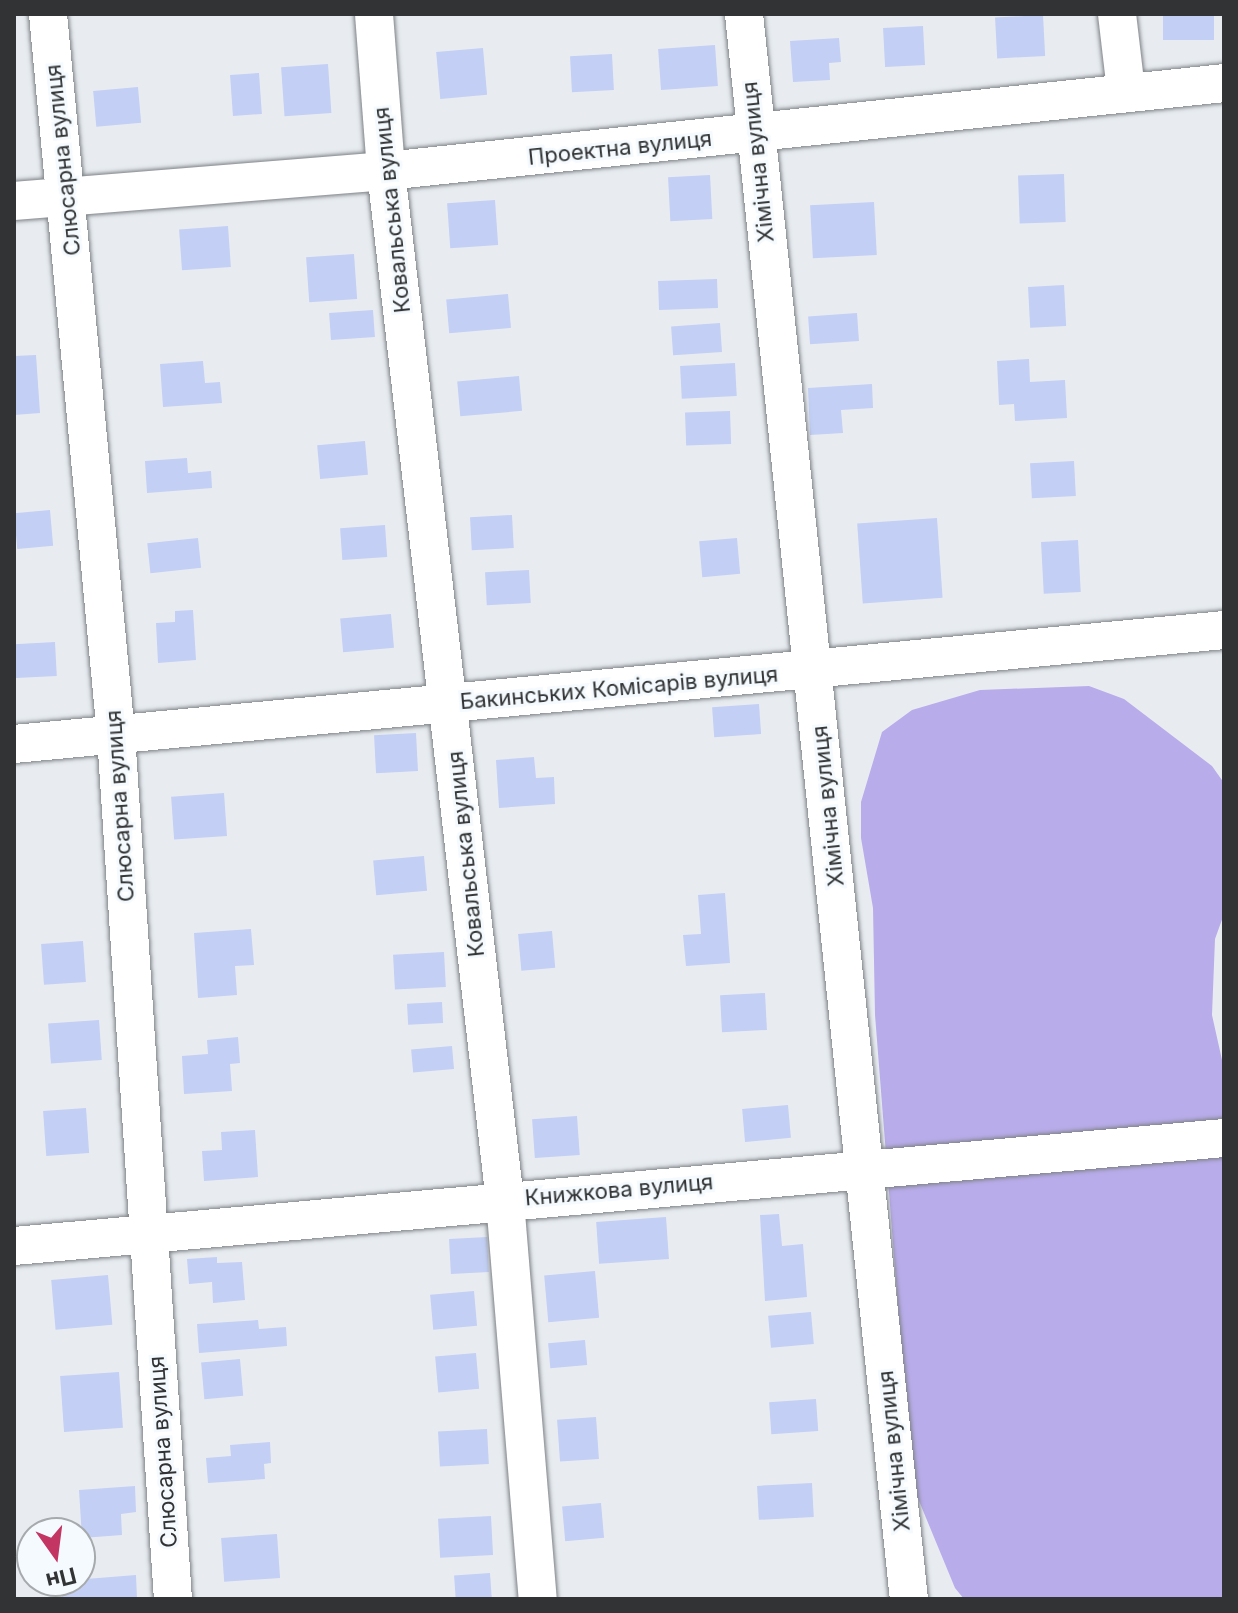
<!DOCTYPE html>
<meta charset="utf-8">
<style>
body{margin:0}
#map{position:relative;width:1238px;height:1613px;overflow:hidden;background:#e8ecf1;font-family:Inter,sans-serif}
div>[style]{position:absolute}
.forest>*{inset:0;background:#b9acea}
.building>*{inset:0;background:#c3cff4;transform-origin:0 0}
.roads{filter:drop-shadow(0 0 2px #7d8286) drop-shadow(0 0 2px #7d8286)}
.minor>*{height:38px;margin:-19px;padding:0 19px;transform-origin:19px;border-radius:19px;background:#fff}
span{translate:-50% -50%;white-space:nowrap;text-align:center;line-height:1.15;-webkit-text-stroke:6px #f5fafe;paint-order:stroke}
.street-label{font-size:22px;color:#313334}
.frame{position:absolute;inset:0;border:16px solid #313334;pointer-events:none}
.north{position:absolute;left:16px;top:1517px;width:80px;height:80px;box-sizing:border-box;background:#f5fafe;border:2px solid #a7aaad;border-radius:50%;rotate:166deg;font-size:22px;font-weight:700;line-height:32px;text-align:center;color:#313334}
.north::after{content:'';display:block;margin:auto;width:28px;height:36px;background:#c33562;clip-path:polygon(50% 0,100% 100%,50% 72%,0 100%)}
</style>
<div id="map">
<div class="forest">
<div style="clip-path:polygon(1089px 686px,1124px 699px,1212px 766px,1224px 783px,1224px 914px,1215px 939px,1212px 1015px,1224px 1069px,1224px 1599px,964px 1599px,955px 1588px,912px 1484px,875px 1015px,873px 908px,861px 838px,861px 802px,882px 732px,912px 710px,980px 690px)"></div>
</div>
<div class="building">
<div style="left:1163px;top:14px;width:51px;height:26px"></div>
<div style="left:1043px;top:15px;width:41px;height:48px;rotate:87deg"></div>
<div style="left:923px;top:26px;width:39px;height:40px;rotate:87deg"></div>
<div style="clip-path:polygon(839px 38px,841px 62px,829px 63px,830px 80px,793px 82px,790px 41px)"></div>
<div style="left:715px;top:45px;width:41px;height:57px;rotate:86deg"></div>
<div style="left:483px;top:48px;width:47px;height:47px;rotate:85deg"></div>
<div style="left:612px;top:54px;width:36px;height:42px;rotate:87deg"></div>
<div style="left:328px;top:64px;width:49px;height:47px;rotate:86deg"></div>
<div style="left:259px;top:73px;width:41px;height:29px;rotate:86deg"></div>
<div style="left:138px;top:87px;width:36px;height:45px;rotate:85deg"></div>
<div style="left:1064px;top:174px;width:48px;height:46px;rotate:88deg"></div>
<div style="left:710px;top:175px;width:44px;height:42px;rotate:87deg"></div>
<div style="left:495px;top:200px;width:45px;height:48px;rotate:86deg"></div>
<div style="left:874px;top:202px;width:53px;height:64px;rotate:87deg"></div>
<div style="left:228px;top:226px;width:41px;height:49px;rotate:86deg"></div>
<div style="left:354px;top:254px;width:45px;height:48px;rotate:86deg"></div>
<div style="left:717px;top:279px;width:29px;height:59px;rotate:88deg"></div>
<div style="left:1064px;top:285px;width:41px;height:36px;rotate:87deg"></div>
<div style="left:508px;top:294px;width:34px;height:62px;rotate:85deg"></div>
<div style="left:373px;top:310px;width:27px;height:44px;rotate:86deg"></div>
<div style="left:857px;top:313px;width:28px;height:49px;rotate:86deg"></div>
<div style="left:720px;top:323px;width:29px;height:49px;rotate:86deg"></div>
<div style="clip-path:polygon(36px 355px,40px 413px,14px 415px,14px 356px)"></div>
<div style="clip-path:polygon(1029px 359px,1030px 382px,1065px 380px,1067px 418px,1015px 421px,1014px 404px,999px 405px,997px 361px)"></div>
<div style="clip-path:polygon(203px 361px,205px 383px,220px 382px,222px 403px,163px 407px,160px 364px)"></div>
<div style="left:735px;top:363px;width:33px;height:55px;rotate:87deg"></div>
<div style="left:519px;top:376px;width:35px;height:62px;rotate:85deg"></div>
<div style="clip-path:polygon(872px 384px,873px 408px,841px 410px,843px 433px,810px 435px,808px 388px)"></div>
<div style="left:730px;top:411px;width:33px;height:45px;rotate:88deg"></div>
<div style="left:365px;top:441px;width:34px;height:48px;rotate:85deg"></div>
<div style="clip-path:polygon(187px 458px,188px 473px,211px 471px,212px 488px,147px 493px,145px 461px)"></div>
<div style="left:1074px;top:461px;width:35px;height:44px;rotate:87deg"></div>
<div style="left:50px;top:510px;width:36px;height:36px;rotate:85deg"></div>
<div style="left:512px;top:515px;width:33px;height:42px;rotate:87deg"></div>
<div style="left:937px;top:518px;width:80px;height:80px;rotate:86deg"></div>
<div style="left:385px;top:525px;width:32px;height:45px;rotate:86deg"></div>
<div style="left:198px;top:538px;width:30px;height:51px;rotate:84deg"></div>
<div style="left:737px;top:538px;width:36px;height:38px;rotate:85deg"></div>
<div style="left:1078px;top:540px;width:52px;height:37px;rotate:87deg"></div>
<div style="left:529px;top:570px;width:33px;height:44px;rotate:87deg"></div>
<div style="clip-path:polygon(193px 610px,196px 660px,158px 663px,156px 623px,175px 622px,175px 611px)"></div>
<div style="left:391px;top:614px;width:34px;height:51px;rotate:85deg"></div>
<div style="left:55px;top:642px;width:34px;height:41px;rotate:87deg"></div>
<div style="left:759px;top:704px;width:30px;height:47px;rotate:86deg"></div>
<div style="left:416px;top:733px;width:38px;height:42px;rotate:87deg"></div>
<div style="clip-path:polygon(534px 757px,536px 778px,554px 777px,555px 804px,499px 808px,496px 760px)"></div>
<div style="left:224px;top:793px;width:43px;height:53px;rotate:86deg"></div>
<div style="left:424px;top:856px;width:35px;height:51px;rotate:85deg"></div>
<div style="clip-path:polygon(725px 893px,730px 963px,686px 966px,683px 935px,701px 934px,698px 895px)"></div>
<div style="clip-path:polygon(251px 929px,254px 965px,235px 966px,237px 995px,198px 998px,194px 933px)"></div>
<div style="left:552px;top:931px;width:37px;height:34px;rotate:85deg"></div>
<div style="left:83px;top:941px;width:41px;height:42px;rotate:86deg"></div>
<div style="left:444px;top:952px;width:35px;height:51px;rotate:87deg"></div>
<div style="left:765px;top:993px;width:37px;height:45px;rotate:87deg"></div>
<div style="left:442px;top:1002px;width:21px;height:35px;rotate:87deg"></div>
<div style="left:99px;top:1020px;width:40px;height:51px;rotate:86deg"></div>
<div style="clip-path:polygon(238px 1037px,240px 1063px,230px 1064px,232px 1091px,184px 1094px,182px 1056px,208px 1054px,207px 1040px)"></div>
<div style="left:452px;top:1046px;width:23px;height:41px;rotate:85deg"></div>
<div style="left:788px;top:1105px;width:33px;height:46px;rotate:85deg"></div>
<div style="left:86px;top:1108px;width:45px;height:43px;rotate:86deg"></div>
<div style="left:577px;top:1116px;width:39px;height:45px;rotate:86deg"></div>
<div style="clip-path:polygon(255px 1130px,258px 1177px,204px 1181px,202px 1151px,222px 1150px,221px 1132px)"></div>
<div style="clip-path:polygon(779px 1214px,782px 1246px,803px 1244px,807px 1297px,765px 1301px,760px 1215px)"></div>
<div style="left:666px;top:1217px;width:42px;height:70px;rotate:86deg"></div>
<div style="left:487px;top:1237px;width:35px;height:38px;rotate:87deg"></div>
<div style="clip-path:polygon(217px 1257px,217px 1263px,242px 1262px,245px 1300px,213px 1303px,212px 1282px,189px 1284px,187px 1259px)"></div>
<div style="left:595px;top:1271px;width:47px;height:51px;rotate:85deg"></div>
<div style="left:108px;top:1275px;width:50px;height:57px;rotate:85deg"></div>
<div style="left:474px;top:1291px;width:35px;height:44px;rotate:85deg"></div>
<div style="left:811px;top:1312px;width:32px;height:43px;rotate:85deg"></div>
<div style="clip-path:polygon(258px 1320px,259px 1329px,286px 1327px,287px 1346px,199px 1353px,197px 1324px)"></div>
<div style="left:585px;top:1340px;width:25px;height:37px;rotate:85deg"></div>
<div style="left:476px;top:1353px;width:36px;height:41px;rotate:85deg"></div>
<div style="left:240px;top:1359px;width:37px;height:39px;rotate:85deg"></div>
<div style="left:119px;top:1372px;width:56px;height:59px;rotate:86deg"></div>
<div style="left:816px;top:1399px;width:32px;height:47px;rotate:86deg"></div>
<div style="left:596px;top:1417px;width:42px;height:39px;rotate:86deg"></div>
<div style="left:487px;top:1429px;width:35px;height:49px;rotate:87deg"></div>
<div style="clip-path:polygon(270px 1442px,271px 1463px,264px 1464px,265px 1479px,208px 1483px,206px 1458px,231px 1456px,230px 1445px)"></div>
<div style="left:812px;top:1483px;width:34px;height:55px;rotate:87deg"></div>
<div style="clip-path:polygon(135px 1486px,136px 1512px,121px 1514px,122px 1535px,82px 1538px,79px 1490px)"></div>
<div style="left:601px;top:1503px;width:35px;height:39px;rotate:85deg"></div>
<div style="left:491px;top:1516px;width:39px;height:53px;rotate:87deg"></div>
<div style="left:277px;top:1534px;width:44px;height:56px;rotate:86deg"></div>
<div style="left:490px;top:1573px;width:26px;height:36px;rotate:86deg"></div>
<div style="clip-path:polygon(136px 1575px,137px 1599px,62px 1599px,61px 1581px)"></div>
</div>
<div class="roads">
<div class="minor">
<div style="left:48px;top:14px;width:724px;rotate:84.61deg"></div>
<div style="left:116px;top:735px;width:866px;rotate:86.23deg"></div>
<div style="left:374px;top:14px;width:157px;rotate:85.6deg"></div>
<div style="left:386px;top:171px;width:1037px;rotate:83.41deg"></div>
<div style="left:505px;top:1201px;width:399px;rotate:85.3deg"></div>
<div style="left:744px;top:14px;width:1594px;rotate:84.06deg"></div>
<div style="left:1117px;top:14px;width:78px;rotate:83.3deg"></div>
<div style="left:14px;top:201px;width:373px;rotate:-4.6deg"></div>
<div style="left:386px;top:171px;width:843px;rotate:-5.99deg"></div>
<div style="left:14px;top:744px;width:1215px;rotate:-5.38deg"></div>
<div style="left:14px;top:1246px;width:1215px;rotate:-5.1deg"></div>
</div>
</div>
<div class="street-label">
<span style="left:620px;top:148px;rotate:-6deg">Проектна вулиця</span>
<span style="left:63px;top:160px;rotate:-96deg">Слюсарна вулиця</span>
<span style="left:758px;top:162px;rotate:-96deg">Хімічна вулиця</span>
<span style="left:392px;top:210px;rotate:-96deg">Ковальська вулиця</span>
<span style="left:619px;top:688px;rotate:-5deg">Бакинських Комісарів вулиця</span>
<span style="left:120px;top:806px;rotate:-94deg">Слюсарна вулиця</span>
<span style="left:828px;top:806px;rotate:-96deg">Хімічна вулиця</span>
<span style="left:466px;top:854px;rotate:-96deg">Ковальська вулиця</span>
<span style="left:619px;top:1190px;rotate:-5deg">Книжкова вулиця</span>
<span style="left:894px;top:1451px;rotate:-96deg">Хімічна вулиця</span>
<span style="left:163px;top:1452px;rotate:-94deg">Слюсарна вулиця</span>
</div>
<div class="frame"></div>
<div class="north">Пн</div>
</div>
